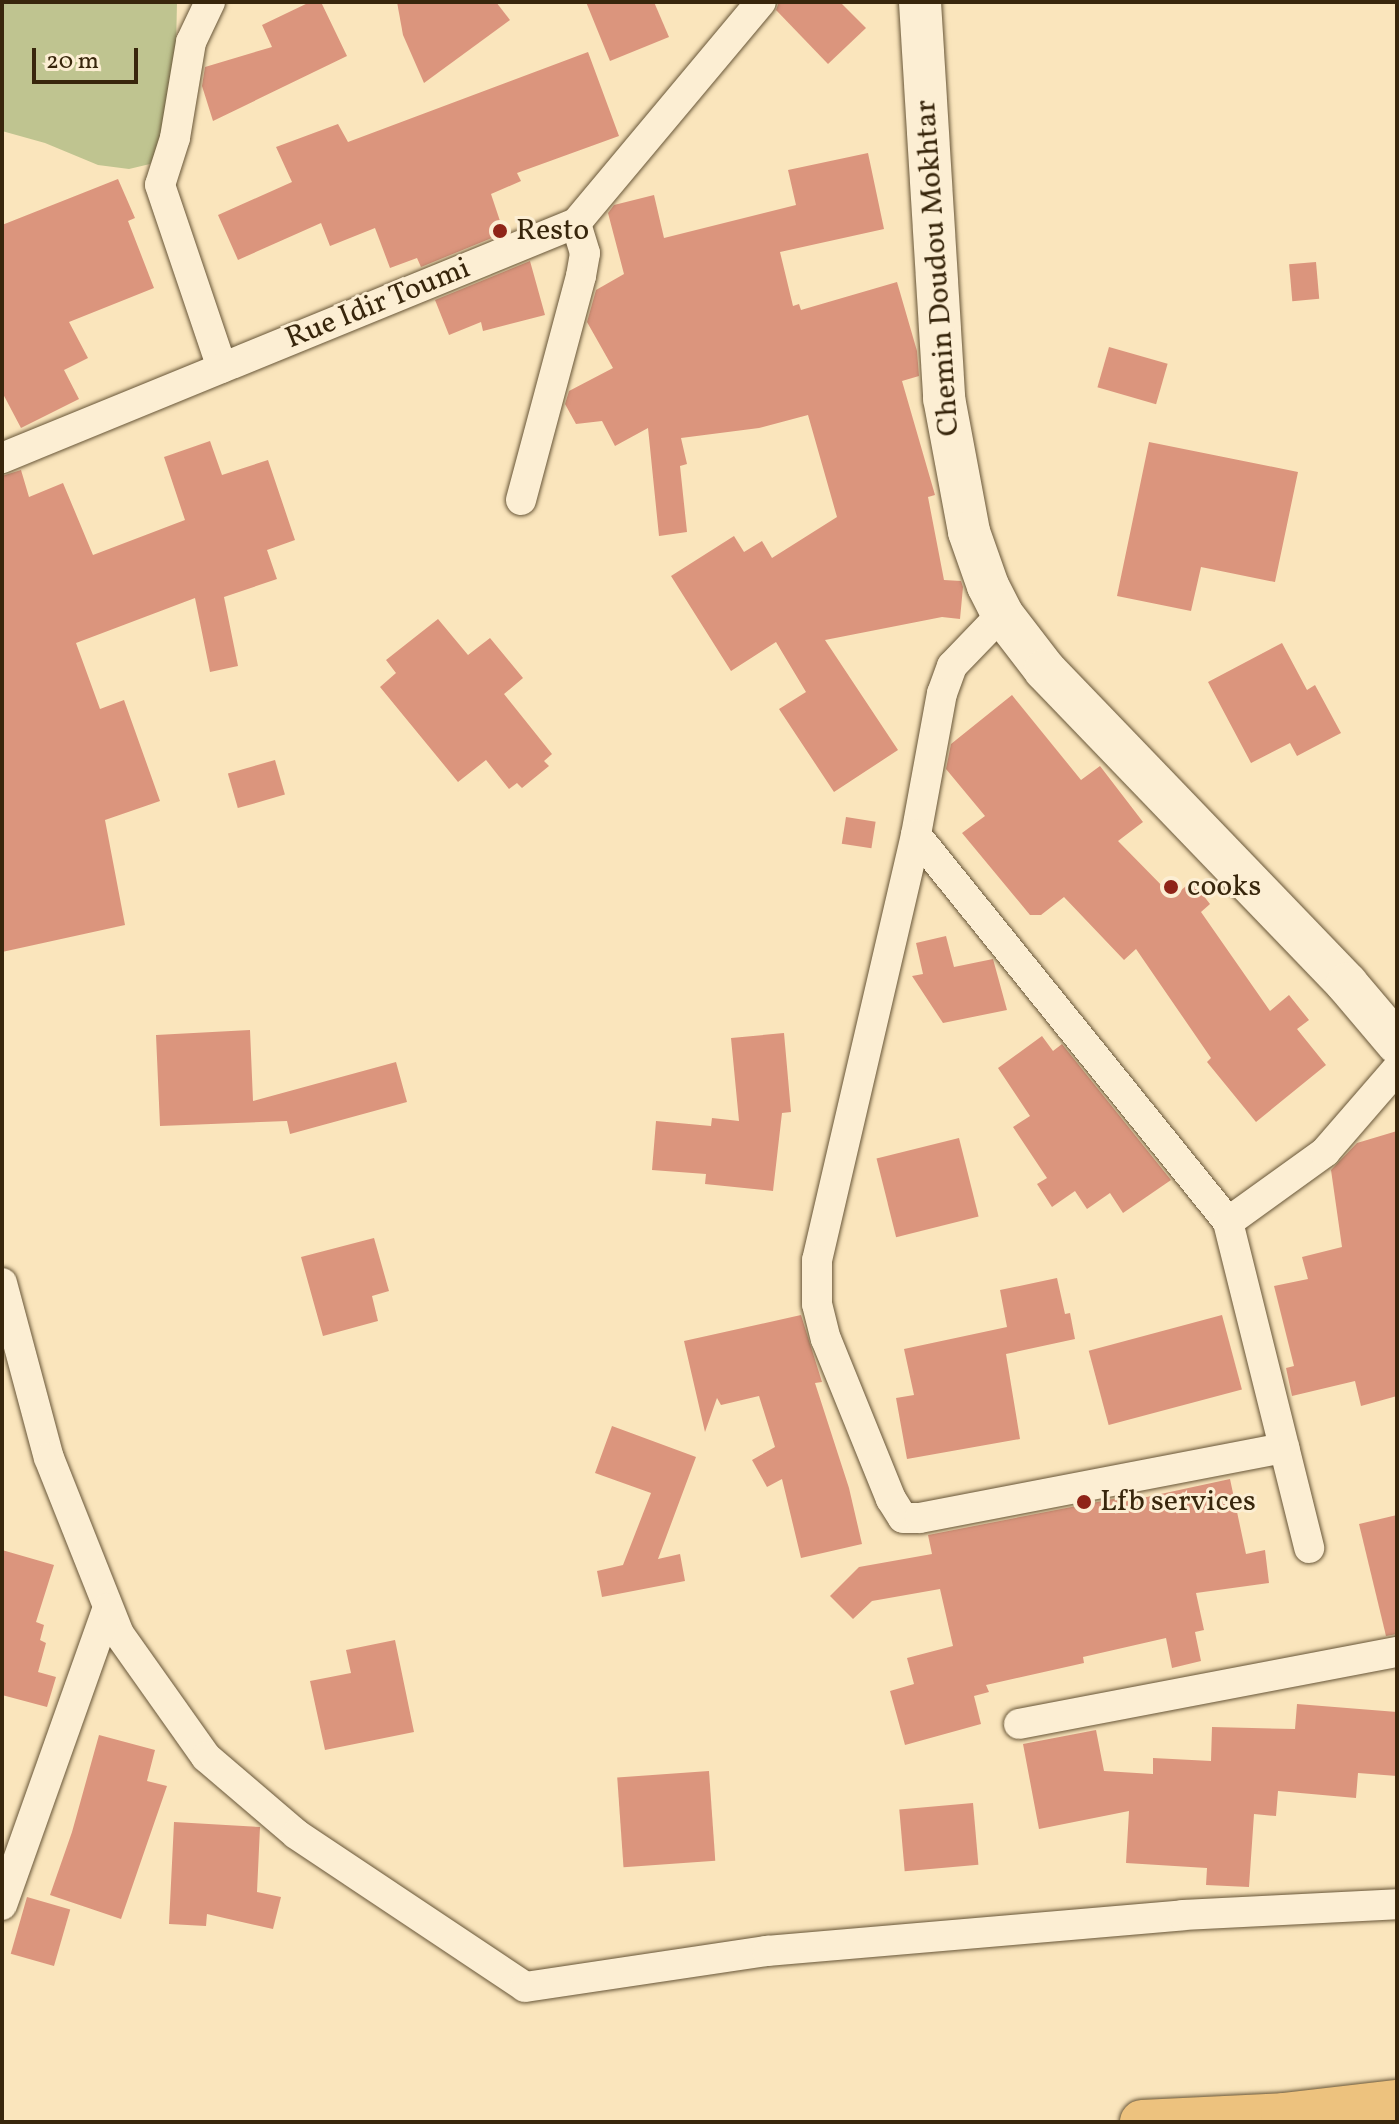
<!DOCTYPE html>
<style>
body{margin:0}
#map{position:relative;width:1399px;height:2124px;overflow:hidden;background:#fae5bc;font-family:Vollkorn,serif}
div>[style]{position:absolute}
.green>*{inset:0;background:#bfc490}
.building>*{inset:0;background:#db957d;transform-origin:0 0}
.roads{filter:drop-shadow(0 0 2px #685638) drop-shadow(0 0 2px #685638)}
.street>*{height:30px;margin:-15px;padding:0 15px;transform-origin:15px;border-radius:15px;background:#fceed3}
.secondary>*{height:42px;margin:-21px;padding:0 21px;transform-origin:21px;border-radius:21px;background:#fceed3}
.highway>*{height:44px;margin:-22px;padding:0 22px;transform-origin:22px;border-radius:22px;background:#edc27e}
.dots>*{width:22px;height:22px;translate:-50% -50%;box-sizing:border-box;border:4px solid #fceed3;border-radius:50%}
span{translate:-50% -50%;white-space:nowrap;text-align:center;line-height:1.15;-webkit-text-stroke:6px #fceed3;paint-order:stroke}
.poi-label{font-size:30px;color:#38260c}
.left{translate:0 -50%;text-align:left}
.street-label{font-size:30px;color:#38260c}
.frame{position:absolute;inset:0;border:4px solid #38260c;pointer-events:none}
.scale{position:absolute;left:32px;top:48px;width:106px;height:36px;box-sizing:border-box;border:4px solid #38260c;border-top:0;padding-left:10px;font-size:24px;line-height:28px;white-space:nowrap;color:#38260c;-webkit-text-stroke:6px #fceed3;paint-order:stroke}
</style>
<div id="map">
<div class="green">
<div style="clip-path:polygon(2px 2px,177px 2px,175px 95px,164px 141px,150px 164px,129px 169px,98px 165px,45px 143px,2px 131px)"></div>
</div>
<div class="building">
<div style="clip-path:polygon(310px 2px,321px 2px,347px 56px,213px 121px,202px 86px,205px 67px,272px 47px,262px 25px)"></div>
<div style="clip-path:polygon(397px 2px,496px 2px,510px 20px,424px 83px,403px 35px)"></div>
<div style="clip-path:polygon(586px 2px,654px 2px,669px 37px,610px 61px)"></div>
<div style="clip-path:polygon(779px 2px,840px 2px,866px 28px,828px 64px,776px 10px)"></div>
<div style="clip-path:polygon(588px 52px,619px 136px,517px 173px,521px 181px,491px 194px,504px 233px,421px 267px,417px 258px,390px 268px,375px 228px,330px 246px,321px 223px,238px 260px,218px 215px,292px 182px,276px 147px,338px 124px,348px 142px)"></div>
<div style="clip-path:polygon(868px 153px,884px 229px,780px 252px,793px 306px,799px 304px,801px 310px,897px 282px,917px 351px,919px 376px,902px 381px,935px 495px,928px 497px,944px 580px,961px 581px,963px 587px,960px 619px,942px 617px,825px 640px,898px 750px,834px 792px,779px 709px,806px 692px,776px 642px,731px 671px,671px 576px,734px 536px,744px 552px,762px 541px,772px 558px,837px 517px,808px 415px,759px 428px,681px 438px,687px 464px,680px 466px,687px 532px,659px 536px,648px 428px,615px 446px,602px 421px,576px 424px,565px 404px,569px 391px,613px 368px,587px 322px,596px 290px,624px 274px,608px 213px,614px 205px,654px 195px,664px 238px,796px 205px,788px 170px)"></div>
<div style="clip-path:polygon(118px 179px,135px 218px,128px 221px,154px 288px,69px 322px,88px 358px,64px 370px,79px 399px,21px 428px,2px 392px,2px 225px)"></div>
<div style="clip-path:polygon(530px 261px,545px 315px,483px 331px,481px 322px,449px 335px,435px 300px)"></div>
<div style="left:1316px;top:262px;width:37px;height:27px;rotate:85deg"></div>
<div style="left:1109px;top:347px;width:61px;height:42px;rotate:16deg"></div>
<div style="clip-path:polygon(210px 441px,222px 475px,268px 460px,295px 540px,267px 550px,277px 579px,224px 597px,238px 666px,210px 672px,195px 598px,76px 643px,100px 709px,124px 700px,160px 801px,105px 820px,125px 925px,2px 952px,2px 476px,21px 470px,29px 497px,63px 483px,93px 555px,185px 520px,164px 457px)"></div>
<div style="clip-path:polygon(1149px 442px,1298px 472px,1275px 582px,1201px 567px,1191px 611px,1117px 596px)"></div>
<div style="clip-path:polygon(438px 619px,468px 655px,490px 638px,523px 678px,504px 694px,552px 754px,544px 761px,549px 766px,522px 788px,517px 783px,509px 789px,486px 760px,458px 782px,380px 687px,396px 673px,386px 660px)"></div>
<div style="clip-path:polygon(1282px 643px,1307px 690px,1315px 685px,1341px 733px,1297px 756px,1290px 743px,1251px 763px,1208px 682px)"></div>
<div style="clip-path:polygon(1012px 695px,1081px 780px,1100px 766px,1143px 822px,1118px 841px,1173px 897px,1192px 881px,1210px 904px,1201px 912px,1270px 1011px,1289px 995px,1309px 1020px,1297px 1029px,1326px 1065px,1256px 1122px,1207px 1062px,1211px 1058px,1136px 949px,1124px 960px,1064px 897px,1041px 915px,1030px 915px,962px 833px,985px 816px,946px 769px,951px 744px)"></div>
<div style="left:275px;top:760px;width:36px;height:49px;rotate:74deg"></div>
<div style="left:846px;top:817px;width:30px;height:27px;rotate:9deg"></div>
<div style="clip-path:polygon(946px 936px,954px 967px,993px 959px,1007px 1010px,943px 1023px,912px 976px,923px 974px,916px 943px)"></div>
<div style="clip-path:polygon(250px 1030px,253px 1101px,396px 1062px,407px 1102px,290px 1134px,287px 1121px,160px 1126px,156px 1035px)"></div>
<div style="clip-path:polygon(784px 1033px,791px 1112px,782px 1113px,773px 1191px,705px 1184px,706px 1174px,652px 1170px,656px 1121px,711px 1126px,712px 1118px,739px 1121px,731px 1038px)"></div>
<div style="clip-path:polygon(1042px 1036px,1053px 1051px,1062px 1044px,1171px 1180px,1123px 1213px,1110px 1193px,1087px 1209px,1075px 1191px,1052px 1207px,1037px 1184px,1047px 1178px,1013px 1127px,1030px 1116px,998px 1068px)"></div>
<div style="clip-path:polygon(1397px 1131px,1397px 1396px,1361px 1406px,1355px 1381px,1292px 1396px,1286px 1368px,1294px 1366px,1274px 1286px,1308px 1279px,1302px 1257px,1342px 1247px,1331px 1170px,1357px 1143px)"></div>
<div style="left:959px;top:1138px;width:81px;height:85px;rotate:76deg"></div>
<div style="clip-path:polygon(374px 1238px,389px 1291px,372px 1296px,378px 1321px,323px 1336px,301px 1257px)"></div>
<div style="clip-path:polygon(1057px 1278px,1065px 1314px,1070px 1313px,1075px 1339px,1006px 1354px,1020px 1439px,907px 1459px,896px 1398px,914px 1395px,904px 1349px,1007px 1327px,1000px 1290px)"></div>
<div style="clip-path:polygon(801px 1315px,822px 1382px,815px 1383px,849px 1488px,862px 1544px,801px 1558px,782px 1479px,767px 1487px,752px 1460px,775px 1447px,759px 1396px,721px 1405px,717px 1398px,705px 1432px,684px 1341px)"></div>
<div style="left:1222px;top:1315px;width:77px;height:138px;rotate:75deg"></div>
<div style="clip-path:polygon(612px 1426px,696px 1457px,658px 1559px,680px 1554px,685px 1581px,602px 1597px,597px 1571px,623px 1565px,651px 1493px,595px 1473px)"></div>
<div style="clip-path:polygon(1230px 1479px,1246px 1554px,1265px 1550px,1269px 1583px,1196px 1593px,1204px 1630px,1195px 1632px,1201px 1661px,1172px 1668px,1166px 1638px,1083px 1657px,1084px 1663px,986px 1685px,989px 1692px,974px 1696px,981px 1724px,905px 1745px,890px 1691px,914px 1684px,907px 1658px,953px 1646px,940px 1589px,872px 1601px,853px 1619px,830px 1596px,859px 1567px,932px 1554px,928px 1535px,1118px 1498px,1119px 1503px)"></div>
<div style="clip-path:polygon(1397px 1515px,1397px 1634px,1386px 1636px,1359px 1524px)"></div>
<div style="clip-path:polygon(2px 1550px,54px 1565px,36px 1622px,44px 1625px,40px 1640px,46px 1643px,38px 1672px,56px 1677px,47px 1707px,2px 1695px)"></div>
<div style="clip-path:polygon(395px 1640px,414px 1732px,325px 1750px,310px 1681px,351px 1673px,346px 1650px)"></div>
<div style="clip-path:polygon(1297px 1704px,1397px 1712px,1397px 1776px,1358px 1773px,1356px 1798px,1278px 1791px,1276px 1816px,1254px 1814px,1249px 1887px,1206px 1885px,1207px 1868px,1126px 1863px,1129px 1811px,1039px 1829px,1023px 1744px,1096px 1730px,1104px 1771px,1153px 1774px,1153px 1758px,1211px 1761px,1212px 1727px,1295px 1729px)"></div>
<div style="clip-path:polygon(99px 1735px,155px 1750px,147px 1781px,167px 1786px,121px 1919px,50px 1895px,72px 1832px)"></div>
<div style="left:709px;top:1771px;width:90px;height:92px;rotate:86deg"></div>
<div style="left:973px;top:1803px;width:62px;height:74px;rotate:85deg"></div>
<div style="clip-path:polygon(174px 1822px,260px 1827px,257px 1892px,281px 1897px,273px 1929px,207px 1914px,206px 1926px,169px 1924px)"></div>
<div style="left:27px;top:1897px;width:45px;height:59px;rotate:16deg"></div>
</div>
<div class="roads">
<div class="street">
<div style="left:210px;top:2px;width:44px;rotate:115.4deg"></div>
<div style="left:191px;top:42px;width:97px;rotate:99.5deg"></div>
<div style="left:175px;top:138px;width:49px;rotate:107.7deg"></div>
<div style="left:160px;top:185px;width:193px;rotate:71.3deg"></div>
<div style="left:2px;top:458px;width:620px;rotate:-22.26deg"></div>
<div style="left:576px;top:223px;width:288px;rotate:-50.1deg"></div>
<div style="left:521px;top:500px;width:232px;rotate:-75deg"></div>
<div style="left:581px;top:276px;width:23px;rotate:-80deg"></div>
<div style="left:585px;top:253px;width:31px;rotate:-107deg"></div>
<div style="left:1002px;top:614px;width:72px;rotate:133.9deg"></div>
<div style="left:952px;top:666px;width:29px;rotate:110deg"></div>
<div style="left:942px;top:693px;width:144px;rotate:100.4deg"></div>
<div style="left:916px;top:835px;width:436px;rotate:103.1deg"></div>
<div style="left:817px;top:1260px;width:44px;rotate:90deg"></div>
<div style="left:817px;top:1304px;width:36px;rotate:76deg"></div>
<div style="left:826px;top:1339px;width:173px;rotate:67.9deg"></div>
<div style="left:891px;top:1499px;width:22px;rotate:58deg"></div>
<div style="left:903px;top:1518px;width:17px"></div>
<div style="left:920px;top:1518px;width:371px;rotate:-10.9deg"></div>
<div style="left:916px;top:835px;width:497px;rotate:51.1deg"></div>
<div style="left:1228px;top:1222px;width:336px;rotate:76deg"></div>
<div style="left:1228px;top:1222px;width:120px;rotate:-35.8deg"></div>
<div style="left:1325px;top:1152px;width:110px;rotate:-49.1deg"></div>
<div style="left:2px;top:1283px;width:181px;rotate:75deg"></div>
<div style="left:49px;top:1458px;width:189px;rotate:68.3deg"></div>
<div style="left:119px;top:1634px;width:151px;rotate:54.7deg"></div>
<div style="left:206px;top:1757px;width:118px;rotate:40.5deg"></div>
<div style="left:296px;top:1834px;width:275px;rotate:33.7deg"></div>
<div style="left:525px;top:1987px;width:245px;rotate:-8.5deg"></div>
<div style="left:767px;top:1951px;width:418px;rotate:-4.9deg"></div>
<div style="left:1183px;top:1915px;width:214px;rotate:-2.9deg"></div>
<div style="left:1019px;top:1724px;width:385px;rotate:-10.8deg"></div>
<div style="left:2px;top:1905px;width:315px;rotate:-70.4deg"></div>
</div>
<div class="secondary">
<div style="left:920px;top:2px;width:397px;rotate:86.5deg"></div>
<div style="left:944px;top:398px;width:136px;rotate:79.4deg"></div>
<div style="left:969px;top:532px;width:57px;rotate:70.6deg"></div>
<div style="left:988px;top:586px;width:31px;rotate:63deg"></div>
<div style="left:1002px;top:614px;width:71px;rotate:52.5deg"></div>
<div style="left:1045px;top:670px;width:436px;rotate:46.1deg"></div>
<div style="left:1347px;top:984px;width:77px;rotate:49.7deg"></div>
</div>
<div class="highway">
<div style="left:1142px;top:2122px;width:141px;rotate:-2.8deg"></div>
<div style="left:1283px;top:2115px;width:115px;rotate:-6.5deg"></div>
</div>
</div>
<div class="dots">
<div style="left:500px;top:231px;background:#8f2418"></div>
<div style="left:1171px;top:887px;background:#8f2418"></div>
<div style="left:1084px;top:1502px;background:#8f2418"></div>
</div>
<div class="poi-label">
<span class="left" style="left:516px;top:231px">Resto</span>
<span class="left" style="left:1187px;top:887px">cooks</span>
<span class="left" style="left:1100px;top:1502px">Lfb services</span>
</div>
<div class="street-label">
<span style="left:938px;top:268px;rotate:-94deg">Chemin Doudou Mokhtar</span>
<span style="left:378px;top:304px;rotate:-22deg">Rue Idir Toumi</span>
</div>
<div class="frame"></div>
<div class="scale">20 m</div>
</div>
